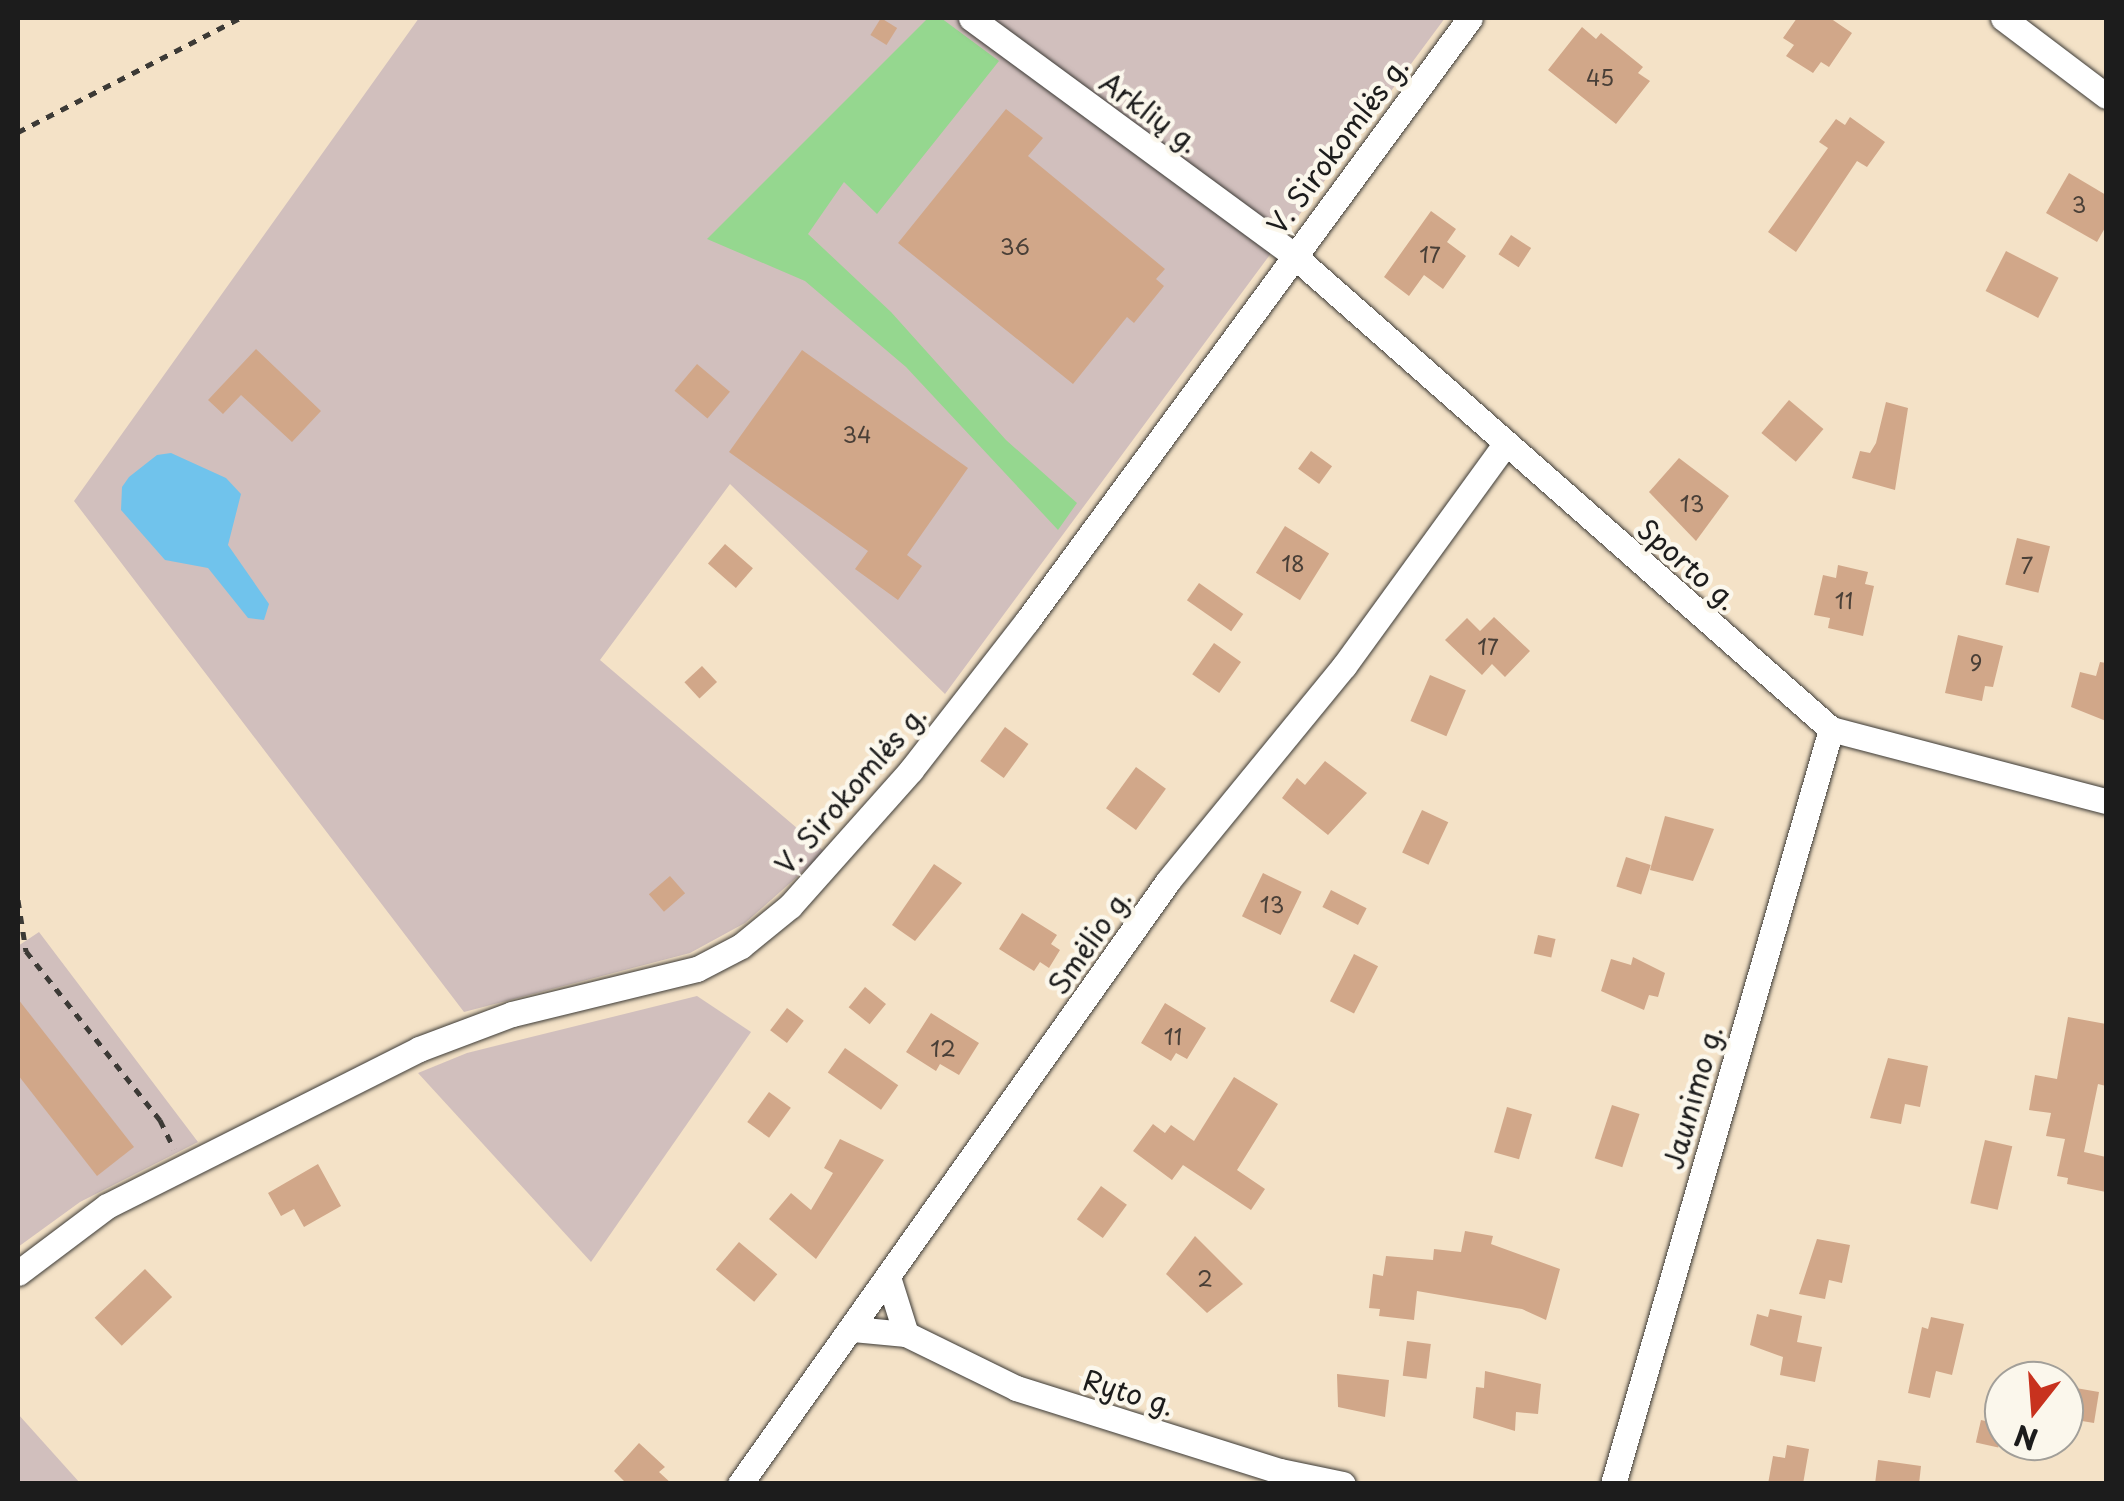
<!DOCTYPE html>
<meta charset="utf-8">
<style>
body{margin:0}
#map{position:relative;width:2124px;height:1501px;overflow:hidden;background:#f4e2c7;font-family:"Playpen Sans",sans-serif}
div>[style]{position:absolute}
.industrial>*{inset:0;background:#d1bfbd}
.green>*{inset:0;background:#95d78f}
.water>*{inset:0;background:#70c3ec}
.building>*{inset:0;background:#d1a789;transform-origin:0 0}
.path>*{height:5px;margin-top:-2.5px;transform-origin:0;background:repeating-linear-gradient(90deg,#3c3a36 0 8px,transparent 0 16px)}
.roads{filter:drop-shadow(0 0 2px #3c3a36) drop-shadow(0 0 2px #3c3a36)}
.street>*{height:25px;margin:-12.5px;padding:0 12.5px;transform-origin:12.5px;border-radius:12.5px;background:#fff}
span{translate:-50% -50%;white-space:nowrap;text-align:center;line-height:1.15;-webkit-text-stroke:9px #fbf7ec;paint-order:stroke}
.number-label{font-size:22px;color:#493f37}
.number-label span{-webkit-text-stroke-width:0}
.street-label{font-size:28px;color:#1c1c1c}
.frame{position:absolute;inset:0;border:20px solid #1c1c1c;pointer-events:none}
.north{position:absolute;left:1984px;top:1361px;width:100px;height:100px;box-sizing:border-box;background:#fbf7ec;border:2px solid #a29f99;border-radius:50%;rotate:197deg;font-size:28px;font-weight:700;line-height:40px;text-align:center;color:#1c1c1c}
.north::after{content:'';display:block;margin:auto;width:35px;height:45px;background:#c8321e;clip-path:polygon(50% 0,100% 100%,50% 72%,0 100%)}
</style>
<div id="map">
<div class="industrial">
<div style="clip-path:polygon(419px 18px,1445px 18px,945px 694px,730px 484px,600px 660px,825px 852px,745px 923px,690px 953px,464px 1012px,74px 501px)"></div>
<div style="clip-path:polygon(39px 932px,198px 1142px,80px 1202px,18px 1247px,18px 946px)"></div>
<div style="clip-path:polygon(697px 996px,751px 1032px,591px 1262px,418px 1073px,467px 1053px)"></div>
<div style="clip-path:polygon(18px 1414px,80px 1483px,18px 1483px)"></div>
</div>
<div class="green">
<div style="clip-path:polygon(928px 18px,941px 18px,999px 61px,877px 214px,844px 182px,808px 234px,891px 312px,1006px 440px,1077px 503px,1058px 530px,906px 367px,805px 281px,707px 239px)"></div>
</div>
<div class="water">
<div style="clip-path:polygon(171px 453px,226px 478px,241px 494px,228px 545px,269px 604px,264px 620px,248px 618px,208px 568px,165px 560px,121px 510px,122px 487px,129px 477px,157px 455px)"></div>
</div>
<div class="building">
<div style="left:881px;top:18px;width:19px;height:20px;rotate:32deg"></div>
<div style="clip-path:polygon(1797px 18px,1830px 18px,1852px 33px,1829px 67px,1821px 62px,1813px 73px,1786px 56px,1794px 45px,1783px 38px)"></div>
<div style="clip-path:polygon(1582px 27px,1596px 39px,1601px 33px,1643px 67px,1638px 73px,1650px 81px,1616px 124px,1548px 70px)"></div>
<div style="clip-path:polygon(1006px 109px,1043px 138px,1028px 156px,1165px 269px,1156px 279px,1164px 286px,1134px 323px,1127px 317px,1073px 384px,898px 243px)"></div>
<div style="clip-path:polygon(1850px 117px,1885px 142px,1867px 167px,1857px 161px,1796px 252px,1768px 232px,1828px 148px,1819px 142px,1836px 119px,1845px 125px)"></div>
<div style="clip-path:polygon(2069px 173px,2106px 195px,2106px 226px,2097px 242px,2046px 213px)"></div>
<div style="clip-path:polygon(1431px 211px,1456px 229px,1447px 242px,1466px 256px,1443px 289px,1424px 275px,1409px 296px,1384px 277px)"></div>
<div style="left:1511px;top:235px;width:24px;height:23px;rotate:33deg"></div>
<div style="left:2006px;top:251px;width:59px;height:45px;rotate:27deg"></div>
<div style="clip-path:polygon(256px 349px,321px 411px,292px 442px,241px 395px,223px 414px,208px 400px)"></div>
<div style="clip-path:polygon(802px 350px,968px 468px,907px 555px,922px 566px,898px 600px,855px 569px,868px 551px,729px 452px)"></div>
<div style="left:697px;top:364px;width:43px;height:35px;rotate:40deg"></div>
<div style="left:1789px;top:400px;width:45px;height:43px;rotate:40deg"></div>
<div style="clip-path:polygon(1886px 402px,1908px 408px,1895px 490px,1852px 478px,1860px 451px,1870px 453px,1876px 443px)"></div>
<div style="left:1311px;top:451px;width:26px;height:22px;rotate:36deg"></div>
<div style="clip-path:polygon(1679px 458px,1729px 496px,1696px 541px,1649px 492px)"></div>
<div style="left:1285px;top:526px;width:52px;height:55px;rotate:32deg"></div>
<div style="left:2017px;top:538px;width:34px;height:48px;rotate:14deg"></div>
<div style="left:725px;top:544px;width:37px;height:26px;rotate:41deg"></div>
<div style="clip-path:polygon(1838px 565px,1868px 572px,1865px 584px,1874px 586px,1863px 636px,1828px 628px,1830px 618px,1814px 615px,1823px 575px,1836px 578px)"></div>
<div style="left:1199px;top:583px;width:54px;height:21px;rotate:35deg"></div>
<div style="clip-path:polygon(1494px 617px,1530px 651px,1505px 677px,1492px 664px,1482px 675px,1445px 640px,1467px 618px,1480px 631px)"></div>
<div style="clip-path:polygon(1958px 635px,2003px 646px,1993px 687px,1985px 686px,1982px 701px,1945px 693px)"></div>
<div style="left:1214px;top:643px;width:33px;height:38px;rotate:35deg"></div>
<div style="clip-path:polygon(2100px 662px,2106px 663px,2106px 721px,2071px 707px,2080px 672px,2096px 676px)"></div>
<div style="left:702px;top:666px;width:22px;height:24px;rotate:47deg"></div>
<div style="left:1430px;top:675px;width:39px;height:50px;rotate:23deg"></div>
<div style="left:1005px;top:727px;width:29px;height:42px;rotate:36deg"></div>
<div style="clip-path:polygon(1325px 761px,1367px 793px,1328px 835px,1282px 798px,1297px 778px,1305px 785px)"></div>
<div style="left:1136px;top:767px;width:37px;height:51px;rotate:36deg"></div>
<div style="left:1422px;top:810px;width:29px;height:47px;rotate:25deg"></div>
<div style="clip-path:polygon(1665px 816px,1714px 829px,1693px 881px,1650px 870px)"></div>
<div style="left:1626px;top:857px;width:26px;height:31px;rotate:18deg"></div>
<div style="clip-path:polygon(934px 864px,962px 883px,915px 941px,892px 925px)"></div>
<div style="left:1263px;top:873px;width:43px;height:48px;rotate:26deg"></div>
<div style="left:670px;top:876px;width:23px;height:28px;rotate:49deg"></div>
<div style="left:1331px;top:890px;width:40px;height:19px;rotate:27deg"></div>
<div style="clip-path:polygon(1022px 913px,1057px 935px,1051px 944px,1060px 950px,1049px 968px,1040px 962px,1034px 971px,999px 949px)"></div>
<div style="left:1538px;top:935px;width:18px;height:19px;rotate:13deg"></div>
<div style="left:1354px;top:954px;width:27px;height:53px;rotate:27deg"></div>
<div style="clip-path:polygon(1633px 957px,1665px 973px,1658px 997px,1649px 995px,1644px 1010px,1601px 991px,1611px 959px,1631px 965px)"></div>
<div style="left:865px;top:987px;width:27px;height:26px;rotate:39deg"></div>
<div style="clip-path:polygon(18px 999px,134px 1147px,97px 1176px,18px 1075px)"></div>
<div style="clip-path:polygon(1165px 1003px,1206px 1028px,1187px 1059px,1176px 1053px,1171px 1061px,1141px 1043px)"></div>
<div style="left:787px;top:1008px;width:21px;height:28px;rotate:37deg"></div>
<div style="clip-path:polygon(931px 1013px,979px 1043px,959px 1075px,940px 1064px,936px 1071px,906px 1052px)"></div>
<div style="clip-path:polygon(2068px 1017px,2106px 1024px,2106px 1086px,2098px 1084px,2084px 1152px,2106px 1157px,2106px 1192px,2067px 1184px,2068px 1178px,2057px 1176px,2065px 1139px,2046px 1136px,2051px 1113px,2029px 1110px,2035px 1075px,2057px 1079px)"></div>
<div style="left:845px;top:1048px;width:65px;height:30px;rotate:35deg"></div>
<div style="clip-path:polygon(1888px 1058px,1928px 1066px,1920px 1107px,1905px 1104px,1901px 1124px,1870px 1118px)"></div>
<div style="clip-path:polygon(1234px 1077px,1278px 1104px,1237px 1170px,1265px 1189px,1251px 1210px,1183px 1165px,1172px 1180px,1133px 1151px,1153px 1124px,1165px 1133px,1171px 1125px,1194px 1141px)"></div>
<div style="left:769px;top:1092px;width:27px;height:37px;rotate:36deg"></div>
<div style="left:1612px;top:1105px;width:29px;height:56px;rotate:18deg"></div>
<div style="left:1507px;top:1107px;width:26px;height:47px;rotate:16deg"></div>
<div style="clip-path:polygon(840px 1139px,884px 1160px,816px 1259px,769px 1219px,791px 1193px,811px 1210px,833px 1173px,824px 1168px)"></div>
<div style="left:1985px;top:1140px;width:28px;height:65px;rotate:13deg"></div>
<div style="clip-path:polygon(318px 1164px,341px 1206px,304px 1227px,294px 1209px,281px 1216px,268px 1193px)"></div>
<div style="left:1101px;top:1186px;width:32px;height:41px;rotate:36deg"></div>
<div style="clip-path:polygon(1465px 1231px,1493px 1236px,1491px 1244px,1560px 1269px,1546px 1320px,1522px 1309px,1417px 1291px,1414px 1320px,1379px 1316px,1380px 1309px,1369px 1308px,1373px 1274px,1383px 1276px,1386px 1256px,1433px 1260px,1434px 1249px,1461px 1252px)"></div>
<div style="clip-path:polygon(1195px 1236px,1243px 1284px,1207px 1313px,1166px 1274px)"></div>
<div style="clip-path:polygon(1817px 1239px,1850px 1245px,1842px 1283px,1829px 1280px,1825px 1299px,1799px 1294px)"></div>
<div style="left:739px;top:1242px;width:50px;height:36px;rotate:40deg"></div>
<div style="left:145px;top:1269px;width:39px;height:70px;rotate:46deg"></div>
<div style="clip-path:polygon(1770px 1309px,1802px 1316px,1797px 1342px,1822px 1347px,1815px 1382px,1780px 1375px,1783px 1357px,1750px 1345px,1757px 1314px,1768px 1317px)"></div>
<div style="clip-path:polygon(1931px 1317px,1964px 1324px,1952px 1375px,1936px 1371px,1930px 1398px,1908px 1393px,1922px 1327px,1928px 1329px)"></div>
<div style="left:1407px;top:1341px;width:24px;height:35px;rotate:7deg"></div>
<div style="clip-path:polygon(1485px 1371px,1541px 1384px,1538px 1414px,1516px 1412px,1515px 1431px,1473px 1418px,1476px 1387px,1484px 1388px)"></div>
<div style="clip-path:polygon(1337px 1374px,1389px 1380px,1385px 1417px,1338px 1407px)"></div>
<div style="clip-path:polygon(2064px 1386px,2099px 1392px,2094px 1423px,2064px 1418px)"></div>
<div style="left:1981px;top:1420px;width:23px;height:23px;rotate:13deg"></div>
<div style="clip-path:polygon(639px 1443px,665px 1467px,659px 1472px,672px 1484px,627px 1484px,614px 1471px)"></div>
<div style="clip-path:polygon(1787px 1445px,1809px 1449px,1803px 1484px,1768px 1484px,1773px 1456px,1785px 1458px)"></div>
<div style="clip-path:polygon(1878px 1460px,1921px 1466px,1919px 1484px,1875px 1484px)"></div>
</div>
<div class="path">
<div style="left:18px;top:132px;width:250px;rotate:-27.2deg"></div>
<div style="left:18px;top:900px;width:52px;rotate:81.1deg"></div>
<div style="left:26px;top:951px;width:216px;rotate:51.6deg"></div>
<div style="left:160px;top:1120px;width:32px;rotate:64deg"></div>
</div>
<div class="roads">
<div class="street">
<div style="left:971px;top:18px;width:398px;rotate:36.3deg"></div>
<div style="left:1292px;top:254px;width:718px;rotate:41.39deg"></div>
<div style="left:1831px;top:729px;width:284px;rotate:14.7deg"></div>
<div style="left:2003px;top:18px;width:129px;rotate:37.1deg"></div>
<div style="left:18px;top:1273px;width:111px;rotate:-37deg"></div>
<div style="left:107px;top:1206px;width:349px;rotate:-26.7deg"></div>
<div style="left:419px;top:1049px;width:99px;rotate:-20.6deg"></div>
<div style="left:512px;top:1014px;width:190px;rotate:-13.7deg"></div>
<div style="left:697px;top:969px;width:50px;rotate:-27.6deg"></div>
<div style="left:741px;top:946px;width:63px;rotate:-39.2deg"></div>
<div style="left:790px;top:906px;width:182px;rotate:-48.3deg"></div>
<div style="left:911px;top:770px;width:189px;rotate:-52.1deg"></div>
<div style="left:1027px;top:621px;width:748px;rotate:-53.7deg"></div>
<div style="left:888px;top:1277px;width:60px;rotate:72.5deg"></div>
<div style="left:906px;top:1334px;width:123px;rotate:26.1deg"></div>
<div style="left:1016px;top:1388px;width:277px;rotate:17.5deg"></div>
<div style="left:1280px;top:1471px;width:64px;rotate:11.7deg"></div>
<div style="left:853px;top:1329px;width:53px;rotate:5.4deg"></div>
<div style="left:740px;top:1484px;width:739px;rotate:-54.63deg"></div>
<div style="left:1168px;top:881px;width:278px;rotate:-50.7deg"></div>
<div style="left:1344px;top:666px;width:274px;rotate:-54deg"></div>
<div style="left:1613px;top:1484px;width:786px;rotate:-73.89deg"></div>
</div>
</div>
<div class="number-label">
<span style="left:1600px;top:77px">45</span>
<span style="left:2079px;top:204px">3</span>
<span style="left:1015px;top:246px">36</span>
<span style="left:1430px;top:254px">17</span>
<span style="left:857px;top:434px">34</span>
<span style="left:1692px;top:503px">13</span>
<span style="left:1293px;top:563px">18</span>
<span style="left:2027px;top:565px">7</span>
<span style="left:1844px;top:600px">11</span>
<span style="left:1488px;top:646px">17</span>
<span style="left:1976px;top:662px">9</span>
<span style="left:1272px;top:904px">13</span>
<span style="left:1173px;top:1036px">11</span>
<span style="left:943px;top:1048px">12</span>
<span style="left:1205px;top:1278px">2</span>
</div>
<div class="street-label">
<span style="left:1150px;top:112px;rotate:36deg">Arklių g.</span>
<span style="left:1337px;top:145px;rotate:-53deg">V. Sirokomlės g.</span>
<span style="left:1688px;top:564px;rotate:41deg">Sporto g.</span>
<span style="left:850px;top:789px;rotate:-49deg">V. Sirokomlės g.</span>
<span style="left:1089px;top:941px;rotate:-55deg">Smėlio g.</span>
<span style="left:1692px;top:1097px;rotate:-74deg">Jaunimo g.</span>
<span style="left:1129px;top:1392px;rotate:17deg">Ryto g.</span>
</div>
<div class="frame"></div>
<div class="north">N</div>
</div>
